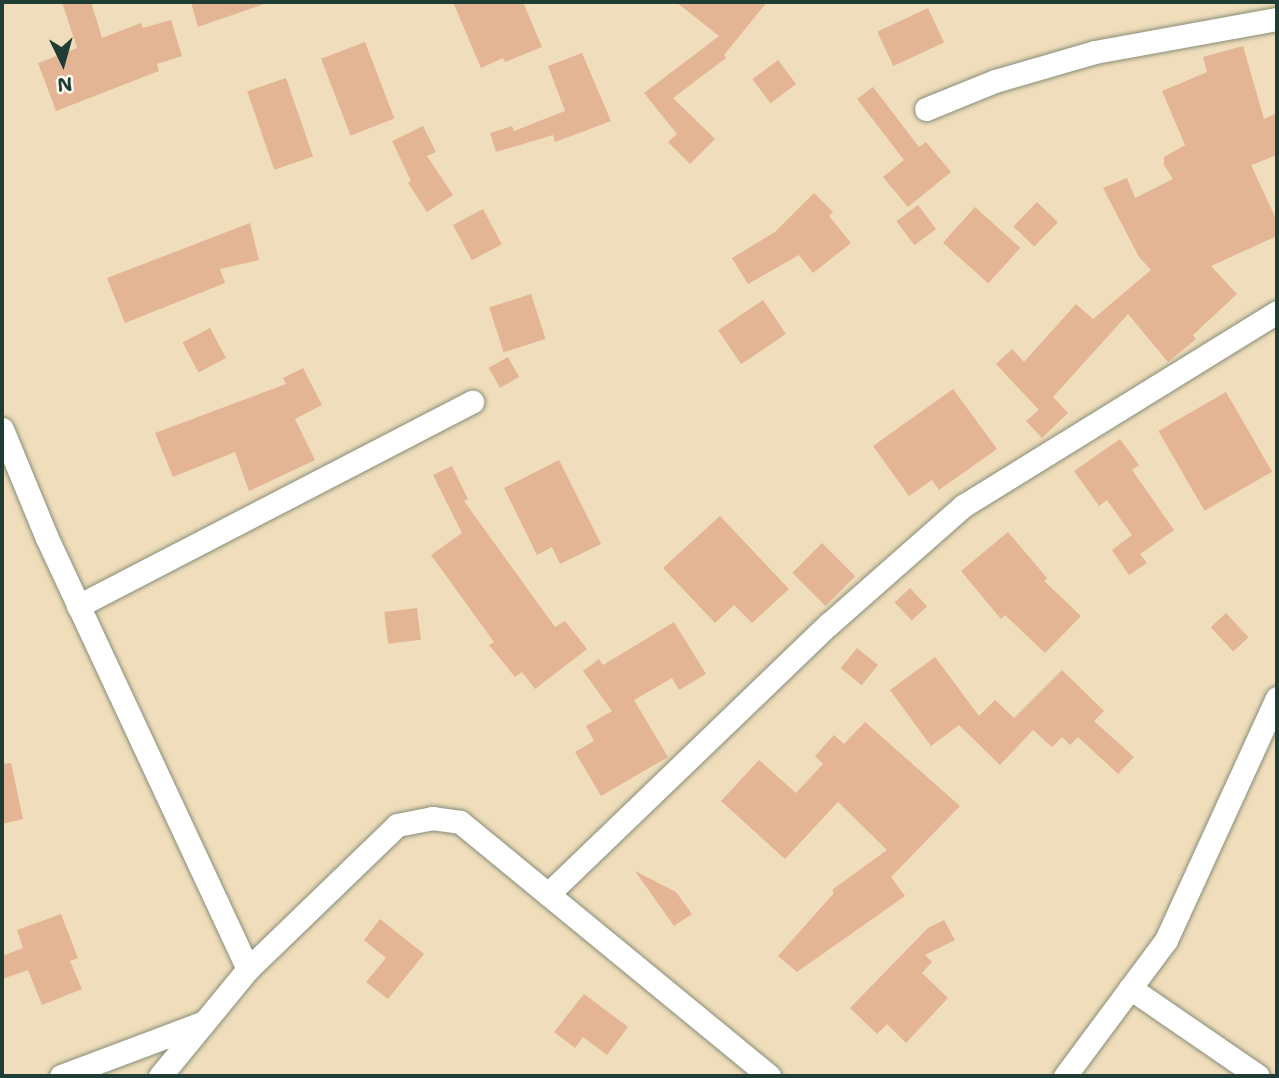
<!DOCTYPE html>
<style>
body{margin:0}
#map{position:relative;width:1279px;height:1078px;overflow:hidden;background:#efddbb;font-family:"Shantell Sans",sans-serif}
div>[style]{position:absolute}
.building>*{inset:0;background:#e4b595;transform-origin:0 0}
.roads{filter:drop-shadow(0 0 2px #878d78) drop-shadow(0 0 2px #878d78)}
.minor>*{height:23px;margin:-11.5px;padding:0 11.5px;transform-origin:11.5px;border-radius:11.5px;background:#fff}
span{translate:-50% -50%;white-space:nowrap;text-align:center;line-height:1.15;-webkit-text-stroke:7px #fbf7ec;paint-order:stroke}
.frame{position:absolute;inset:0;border:4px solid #1f3d34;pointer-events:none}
.north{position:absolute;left:28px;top:28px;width:70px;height:70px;-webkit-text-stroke:5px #fbf7ec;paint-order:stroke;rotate:175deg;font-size:19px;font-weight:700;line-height:28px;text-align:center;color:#1f3d34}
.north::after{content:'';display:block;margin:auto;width:24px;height:32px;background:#1f3d34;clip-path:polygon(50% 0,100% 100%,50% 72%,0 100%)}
</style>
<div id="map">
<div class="building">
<div style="clip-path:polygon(62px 2px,91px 2px,102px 38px,141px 23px,143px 28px,171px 20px,182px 56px,157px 64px,159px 71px,56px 111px,38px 63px,77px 48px)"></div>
<div style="clip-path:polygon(191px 2px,263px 2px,264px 4px,198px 27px)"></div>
<div style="clip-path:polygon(453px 2px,523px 2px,542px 47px,505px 62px,503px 58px,481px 68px)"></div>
<div style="clip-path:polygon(676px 2px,767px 2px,724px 55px,726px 58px,673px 98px,715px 139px,690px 164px,668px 142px,677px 134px,644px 93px,719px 36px)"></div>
<div style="left:928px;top:8px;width:38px;height:56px;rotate:65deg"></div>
<div style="left:365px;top:42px;width:82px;height:47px;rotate:69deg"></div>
<div style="clip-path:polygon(1243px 46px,1264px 119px,1277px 113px,1277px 155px,1251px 165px,1277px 221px,1277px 236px,1211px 266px,1237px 294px,1193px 335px,1196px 339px,1168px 362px,1128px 314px,1053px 397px,1068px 413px,1042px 438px,1026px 421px,1039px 410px,996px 364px,1012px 349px,1024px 362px,1076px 304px,1093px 319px,1151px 270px,1139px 257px,1103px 188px,1127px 178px,1135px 198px,1173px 179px,1164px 165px,1164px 157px,1185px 145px,1162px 91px,1207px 72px,1203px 57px)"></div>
<div style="clip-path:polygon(582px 53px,611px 121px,555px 142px,553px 135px,496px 152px,490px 133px,512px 126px,514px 131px,565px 111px,548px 66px)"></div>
<div style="left:778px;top:60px;width:30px;height:32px;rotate:53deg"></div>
<div style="left:286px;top:78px;width:83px;height:41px;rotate:71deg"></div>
<div style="clip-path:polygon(873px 87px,919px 147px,926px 142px,951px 172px,908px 207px,883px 177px,904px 160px,857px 99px)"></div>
<div style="clip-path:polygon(423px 126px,436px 152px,427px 156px,453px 195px,427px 212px,408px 183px,411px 181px,392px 141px)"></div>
<div style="clip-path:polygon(814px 193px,833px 212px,829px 216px,851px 243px,813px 273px,799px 255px,748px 284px,732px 258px,775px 232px)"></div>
<div style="left:1037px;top:202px;width:29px;height:34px;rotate:44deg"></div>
<div style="left:918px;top:205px;width:30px;height:27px;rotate:53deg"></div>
<div style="left:975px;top:207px;width:61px;height:48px;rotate:42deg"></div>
<div style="left:483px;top:209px;width:40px;height:34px;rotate:62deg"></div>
<div style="clip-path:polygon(250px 223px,259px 260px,220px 269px,225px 283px,125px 323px,107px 278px)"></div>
<div style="left:531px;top:294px;width:47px;height:44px;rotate:72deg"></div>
<div style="left:763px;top:300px;width:41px;height:54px;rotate:56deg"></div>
<div style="left:210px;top:328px;width:34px;height:31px;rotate:62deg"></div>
<div style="left:508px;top:357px;width:23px;height:22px;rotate:61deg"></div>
<div style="clip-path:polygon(303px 368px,322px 405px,295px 419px,315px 460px,249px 491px,235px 452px,173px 477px,155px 433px,286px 384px,283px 378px)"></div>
<div style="clip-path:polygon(953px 389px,997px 449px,939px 490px,932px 480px,909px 496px,873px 446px)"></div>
<div style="left:1226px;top:392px;width:92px;height:78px;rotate:60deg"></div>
<div style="clip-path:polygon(1120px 439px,1139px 465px,1132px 470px,1174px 530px,1140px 554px,1147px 563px,1129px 575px,1112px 550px,1132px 535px,1107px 500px,1099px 506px,1074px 471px)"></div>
<div style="clip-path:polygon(559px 460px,601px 544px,560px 564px,552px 547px,537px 555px,504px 488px)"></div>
<div style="clip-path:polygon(452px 466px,468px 499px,464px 501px,555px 627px,565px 621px,587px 649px,535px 689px,522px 672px,515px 677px,489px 645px,494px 642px,431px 555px,462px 533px,433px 475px)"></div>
<div style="clip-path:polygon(720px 516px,789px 589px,752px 623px,734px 605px,715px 623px,663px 568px)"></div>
<div style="clip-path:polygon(1008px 532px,1047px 578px,1044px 581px,1081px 616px,1045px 653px,1005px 615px,1001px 619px,961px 571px)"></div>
<div style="left:822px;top:543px;width:47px;height:42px;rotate:45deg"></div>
<div style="left:910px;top:588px;width:25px;height:21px;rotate:47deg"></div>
<div style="left:417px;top:608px;width:32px;height:33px;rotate:83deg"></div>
<div style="left:1226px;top:613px;width:33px;height:21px;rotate:47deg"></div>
<div style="clip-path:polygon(674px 622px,706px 674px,679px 690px,672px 678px,634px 700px,668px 757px,601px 796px,575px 752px,594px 741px,586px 726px,612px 711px,583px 671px,599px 659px,603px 665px)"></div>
<div style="left:857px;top:648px;width:27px;height:26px;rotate:39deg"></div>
<div style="clip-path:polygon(935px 657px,979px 716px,995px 700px,1014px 718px,1062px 670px,1104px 711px,1094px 721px,1134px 757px,1118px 774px,1078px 737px,1070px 745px,1062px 737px,1052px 747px,1033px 730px,1000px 765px,959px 725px,931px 746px,890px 690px)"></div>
<div style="clip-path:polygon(865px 722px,960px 806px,891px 877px,905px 896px,797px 972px,778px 956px,834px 893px,832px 890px,887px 850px,838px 802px,785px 859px,721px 801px,759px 760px,796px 793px,823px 764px,815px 756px,834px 735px,844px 744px)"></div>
<div style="clip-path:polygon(11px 763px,23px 819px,2px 824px,2px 764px)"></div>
<div style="clip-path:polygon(635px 871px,676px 892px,692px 914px,674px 926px)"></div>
<div style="clip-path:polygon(61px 914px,78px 958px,70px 961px,82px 989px,42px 1005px,28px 970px,2px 979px,2px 956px,23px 948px,17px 930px)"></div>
<div style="clip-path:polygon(380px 919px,424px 954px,388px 999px,366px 982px,386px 958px,364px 940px)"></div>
<div style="clip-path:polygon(944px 920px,955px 940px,925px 955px,932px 962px,922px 973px,948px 998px,906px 1043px,887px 1024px,877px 1034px,850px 1008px,928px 928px)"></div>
<div style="clip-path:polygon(584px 994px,628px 1027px,607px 1055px,583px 1037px,575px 1048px,554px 1032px)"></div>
</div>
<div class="roads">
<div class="minor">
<div style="left:926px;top:109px;width:74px;rotate:-22.1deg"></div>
<div style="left:995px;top:81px;width:104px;rotate:-16.2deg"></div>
<div style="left:1095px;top:52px;width:185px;rotate:-10.3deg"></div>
<div style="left:2px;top:429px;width:116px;rotate:67.6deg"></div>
<div style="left:46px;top:536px;width:478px;rotate:65deg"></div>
<div style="left:248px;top:969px;width:139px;rotate:129.4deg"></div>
<div style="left:78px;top:606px;width:444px;rotate:-27.4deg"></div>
<div style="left:548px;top:894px;width:390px;rotate:-43.9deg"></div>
<div style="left:829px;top:624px;width:179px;rotate:-41.4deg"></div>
<div style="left:963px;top:506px;width:369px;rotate:-31.7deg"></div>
<div style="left:248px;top:969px;width:207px;rotate:-44deg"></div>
<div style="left:397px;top:825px;width:36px;rotate:-11deg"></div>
<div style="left:432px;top:818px;width:28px;rotate:8deg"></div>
<div style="left:460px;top:822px;width:400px;rotate:39.4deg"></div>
<div style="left:1130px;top:988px;width:155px;rotate:34.5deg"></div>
<div style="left:61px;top:1076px;width:151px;rotate:-20.6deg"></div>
<div style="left:1065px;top:1076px;width:169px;rotate:-53.4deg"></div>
<div style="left:1166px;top:940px;width:266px;rotate:-65.4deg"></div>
</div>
</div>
<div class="frame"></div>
<div class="north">N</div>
</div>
